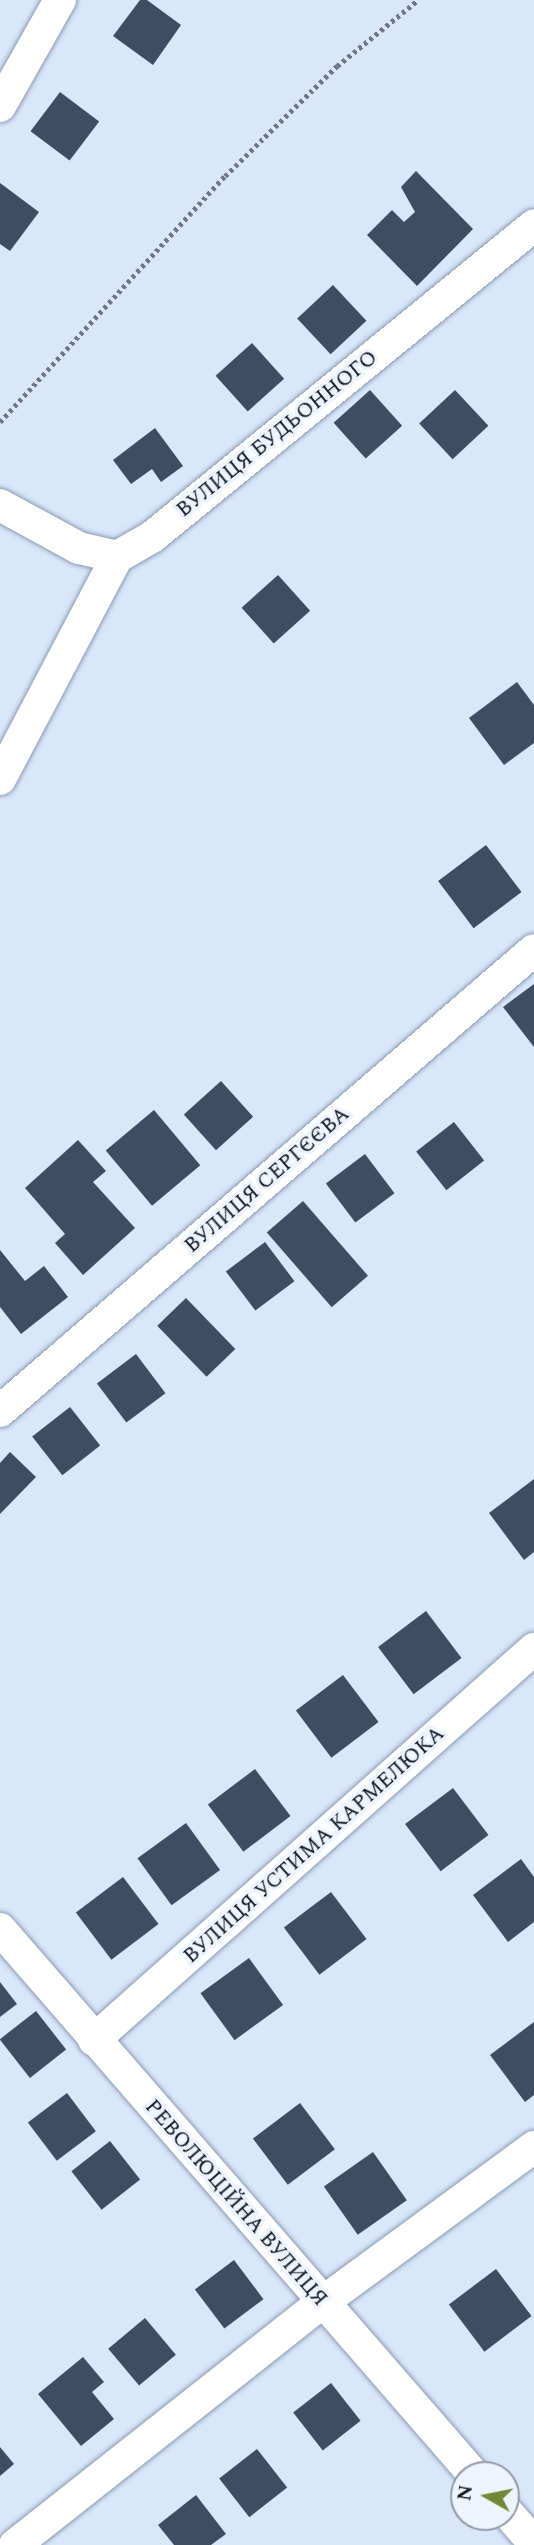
<!DOCTYPE html>
<meta charset="utf-8">
<style>
body{margin:0}
#map{position:relative;width:534px;height:2545px;overflow:hidden;background:#d9e7fb;font-family:Spectral,serif}
div>[style]{position:absolute}
.building>*{inset:0;background:#3f4d62;transform-origin:0 0}
.path>*{height:4.5px;margin-top:-2.25px;transform-origin:0;background:repeating-linear-gradient(90deg,#6e7785 0 3.5px,transparent 0 7px)}
.roads{filter:drop-shadow(0 0 2px #8a9ab2) drop-shadow(0 0 2px #8a9ab2)}
.street>*{height:32px;margin:-16px;padding:0 16px;transform-origin:16px;border-radius:16px;background:#fff}
span{translate:-50% -50%;white-space:nowrap;text-align:center;line-height:1.15;-webkit-text-stroke:7px #edf4fe;paint-order:stroke}
.street-label{font-size:21px;color:#0e141c}
.north{position:absolute;left:450px;top:2461px;width:70px;height:70px;box-sizing:border-box;background:#edf4fe;border:2px solid #949aa4;border-radius:50%;rotate:279deg;font-size:19px;font-weight:700;line-height:28px;text-align:center;color:#0e141c}
.north::after{content:'';display:block;margin:auto;width:24px;height:32px;background:#758636;clip-path:polygon(50% 0,100% 100%,50% 72%,0 100%)}
</style>
<div id="map">
<div class="building">
<div style="clip-path:polygon(140px 0,147px 0,181px 25px,153px 65px,113px 36px)"></div>
<div style="left:60px;top:92px;width:49px;height:49px;rotate:37deg"></div>
<div style="clip-path:polygon(416px 171px,473px 229px,417px 286px,367px 235px,392px 210px,404px 222px,415px 212px,401px 187px)"></div>
<div style="clip-path:polygon(0 183px,39px 212px,10px 251px,0 244px)"></div>
<div style="left:333px;top:285px;width:49px;height:49px;rotate:47deg"></div>
<div style="left:252px;top:343px;width:48px;height:49px;rotate:48deg"></div>
<div style="left:370px;top:390px;width:48px;height:49px;rotate:48deg"></div>
<div style="left:455px;top:390px;width:49px;height:49px;rotate:47deg"></div>
<div style="clip-path:polygon(155px 428px,183px 466px,161px 482px,152px 469px,131px 484px,113px 460px)"></div>
<div style="left:278px;top:575px;width:48px;height:49px;rotate:48deg"></div>
<div style="clip-path:polygon(517px 682px,534px 705px,534px 743px,504px 765px,469px 718px)"></div>
<div style="left:486px;top:845px;width:59px;height:60px;rotate:53deg"></div>
<div style="clip-path:polygon(534px 984px,534px 1047px,503px 1007px)"></div>
<div style="left:221px;top:1081px;width:48px;height:50px;rotate:48deg"></div>
<div style="left:154px;top:1110px;width:72px;height:63px;rotate:50deg"></div>
<div style="left:454px;top:1122px;width:49px;height:48px;rotate:52deg"></div>
<div style="clip-path:polygon(78px 1140px,106px 1171px,93px 1182px,135px 1228px,83px 1275px,55px 1243px,65px 1234px,25px 1188px)"></div>
<div style="left:365px;top:1154px;width:49px;height:49px;rotate:53deg"></div>
<div style="left:303px;top:1201px;width:99px;height:48px;rotate:49deg"></div>
<div style="left:265px;top:1242px;width:49px;height:49px;rotate:53deg"></div>
<div style="clip-path:polygon(0 1250px,25px 1281px,44px 1266px,68px 1297px,21px 1334px,0 1307px)"></div>
<div style="left:186px;top:1298px;width:71px;height:40px;rotate:46deg"></div>
<div style="left:136px;top:1354px;width:49px;height:49px;rotate:53deg"></div>
<div style="left:70px;top:1407px;width:49px;height:48px;rotate:52deg"></div>
<div style="clip-path:polygon(10px 1452px,36px 1477px,0 1514px,0 1463px)"></div>
<div style="clip-path:polygon(534px 1479px,534px 1552px,524px 1560px,489px 1513px)"></div>
<div style="left:426px;top:1611px;width:59px;height:60px;rotate:53deg"></div>
<div style="left:343px;top:1675px;width:59px;height:59px;rotate:53deg"></div>
<div style="left:255px;top:1769px;width:59px;height:59px;rotate:53deg"></div>
<div style="left:453px;top:1788px;width:59px;height:60px;rotate:53deg"></div>
<div style="left:186px;top:1823px;width:58px;height:60px;rotate:54deg"></div>
<div style="clip-path:polygon(521px 1859px,534px 1877px,534px 1922px,508px 1942px,473px 1895px)"></div>
<div style="left:123px;top:1877px;width:59px;height:59px;rotate:53deg"></div>
<div style="left:331px;top:1892px;width:59px;height:59px;rotate:53deg"></div>
<div style="left:249px;top:1958px;width:58px;height:60px;rotate:54deg"></div>
<div style="clip-path:polygon(0 1982px,17px 2004px,0 2017px)"></div>
<div style="left:36px;top:2011px;width:49px;height:46px;rotate:52deg"></div>
<div style="clip-path:polygon(534px 2022px,534px 2095px,525px 2102px,490px 2055px)"></div>
<div style="left:67px;top:2093px;width:48px;height:49px;rotate:53deg"></div>
<div style="left:300px;top:2103px;width:58px;height:59px;rotate:53deg"></div>
<div style="left:110px;top:2141px;width:49px;height:49px;rotate:52deg"></div>
<div style="left:373px;top:2152px;width:59px;height:60px;rotate:55deg"></div>
<div style="left:234px;top:2260px;width:49px;height:49px;rotate:53deg"></div>
<div style="left:496px;top:2269px;width:59px;height:59px;rotate:53deg"></div>
<div style="left:145px;top:2318px;width:48px;height:48px;rotate:50deg"></div>
<div style="clip-path:polygon(83px 2357px,104px 2382px,92px 2392px,114px 2419px,81px 2446px,38px 2394px)"></div>
<div style="left:331px;top:2383px;width:48px;height:48px;rotate:52deg"></div>
<div style="clip-path:polygon(0 2447px,14px 2464px,0 2476px)"></div>
<div style="left:257px;top:2449px;width:49px;height:48px;rotate:52deg"></div>
<div style="clip-path:polygon(196px 2495px,226px 2534px,211px 2545px,174px 2545px,158px 2525px)"></div>
</div>
<div class="path">
<div style="left:0;top:422px;width:333px;rotate:-47.6deg"></div>
<div style="left:225px;top:176px;width:157px;rotate:-44.5deg"></div>
<div style="left:337px;top:66px;width:104px;rotate:-39.2deg"></div>
</div>
<div class="roads">
<div class="street">
<div style="left:0;top:106px;width:122px;rotate:-60.5deg"></div>
<div style="left:0;top:505px;width:90px;rotate:28.6deg"></div>
<div style="left:79px;top:548px;width:39px;rotate:13deg"></div>
<div style="left:117px;top:557px;width:40px;rotate:-29.7deg"></div>
<div style="left:152px;top:537px;width:493px;rotate:-39.2deg"></div>
<div style="left:0;top:779px;width:251px;rotate:-62.2deg"></div>
<div style="left:0;top:1411px;width:705px;rotate:-40.8deg"></div>
<div style="left:0;top:1929px;width:723px;rotate:49.04deg"></div>
<div style="left:94px;top:2040px;width:589px;rotate:-41.63deg"></div>
<div style="left:506px;top:2511px;width:43px;rotate:48.8deg"></div>
<div style="left:15px;top:2545px;width:392px;rotate:-38.3deg"></div>
<div style="left:323px;top:2302px;width:262px;rotate:-36.3deg"></div>
</div>
</div>
<div class="street-label">
<span style="left:277px;top:434px;rotate:-39deg">ВУЛИЦЯ БУДЬОННОГО</span>
<span style="left:267px;top:1180px;rotate:-41deg">ВУЛИЦЯ СЕРГЄЄВА</span>
<span style="left:314px;top:1845px;rotate:-42deg">ВУЛИЦЯ УСТИМА КАРМЕЛЮКА</span>
<span style="left:236px;top:2203px;rotate:49deg">РЕВОЛЮЦІЙНА ВУЛИЦЯ</span>
</div>
<div class="north">N</div>
</div>
